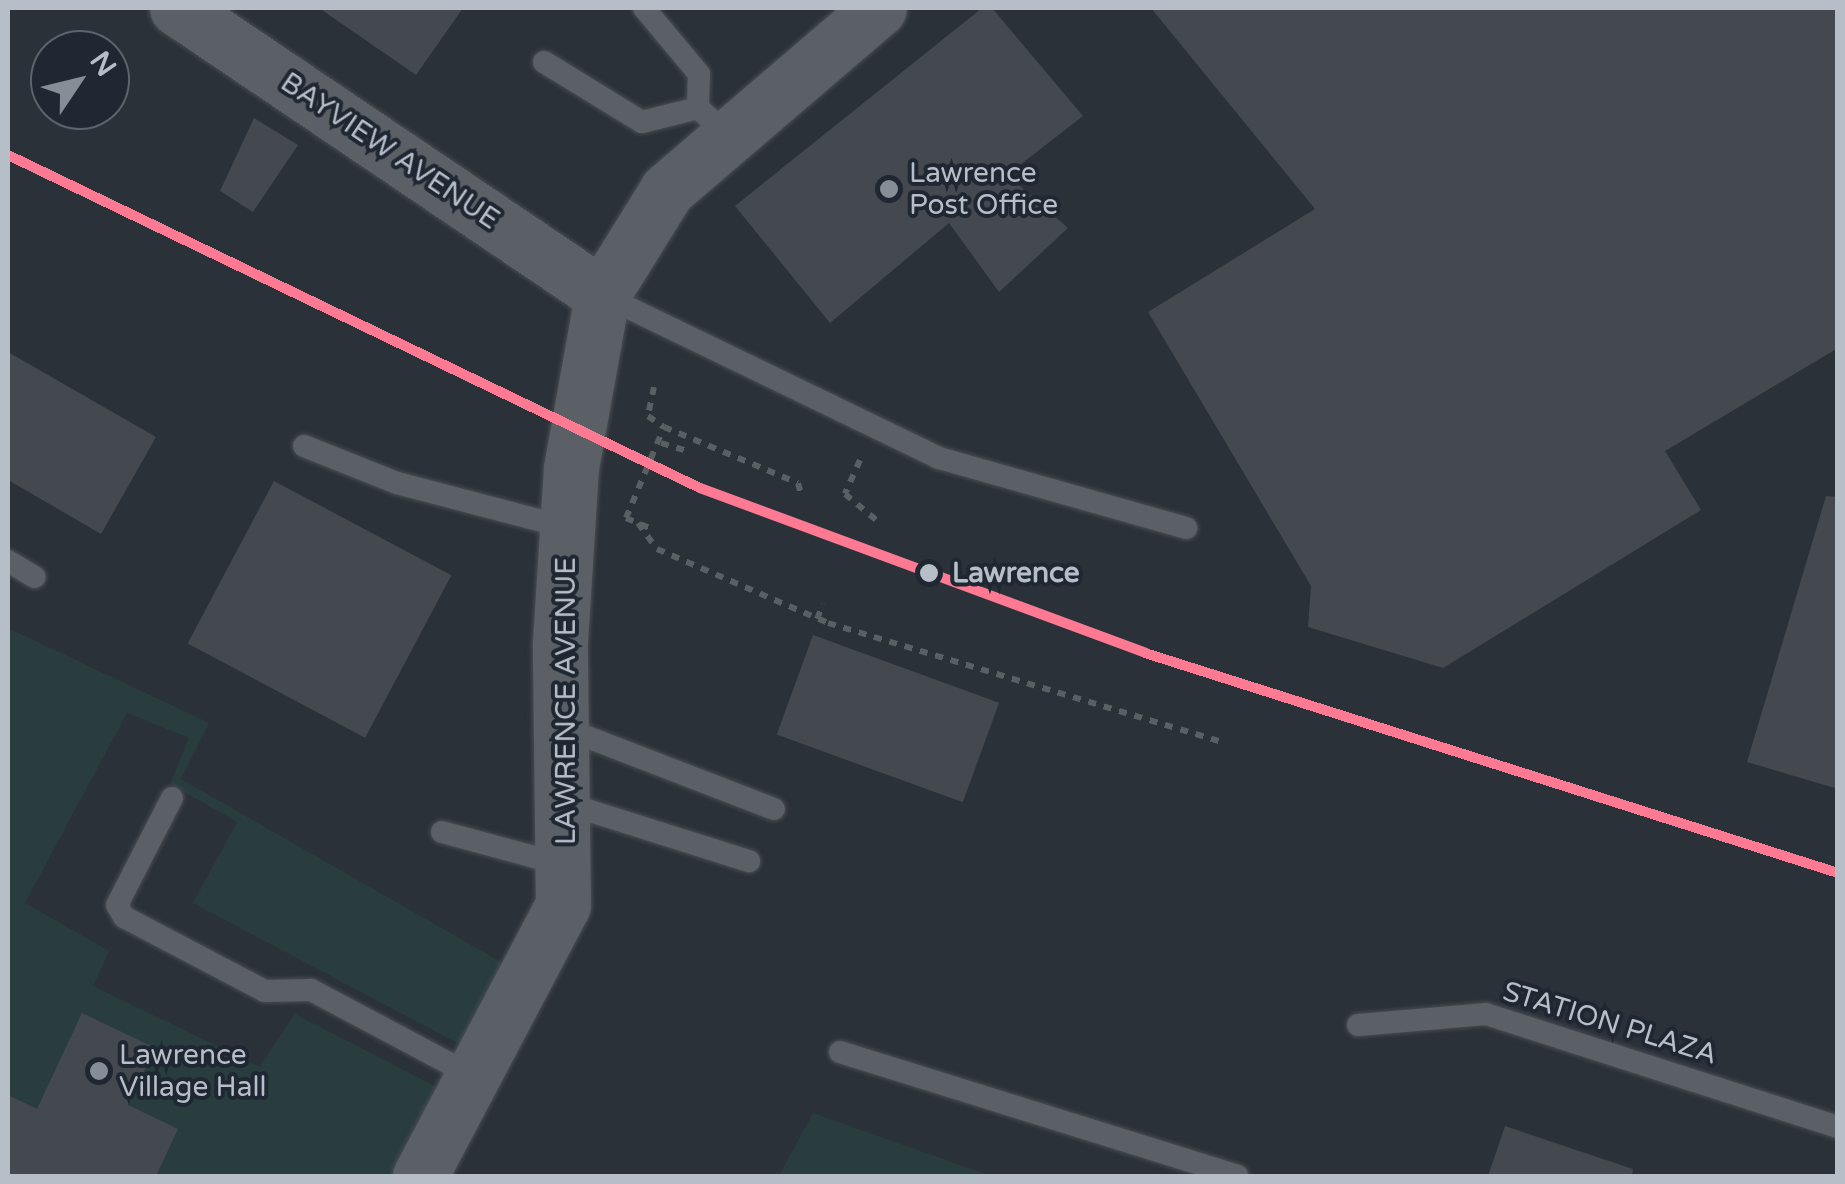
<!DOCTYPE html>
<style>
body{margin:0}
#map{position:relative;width:1845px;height:1184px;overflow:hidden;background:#2b3138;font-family:"Varela Round",sans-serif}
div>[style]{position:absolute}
.green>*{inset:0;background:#293d3e}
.building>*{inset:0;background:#444950;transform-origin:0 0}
.path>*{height:6px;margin-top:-3px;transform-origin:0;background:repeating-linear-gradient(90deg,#595f63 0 8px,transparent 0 16px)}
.roads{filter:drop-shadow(0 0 2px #494d53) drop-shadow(0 0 2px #494d53)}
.service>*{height:22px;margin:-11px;padding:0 11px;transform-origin:11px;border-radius:11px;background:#5b6066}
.tertiary>*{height:55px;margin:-27.5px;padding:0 27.5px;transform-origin:27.5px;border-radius:27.5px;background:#5b6066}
.rail-1>*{height:10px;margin:-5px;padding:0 5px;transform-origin:5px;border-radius:5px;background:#fe7a93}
.dots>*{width:28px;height:28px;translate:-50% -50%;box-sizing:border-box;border:5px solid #1f2832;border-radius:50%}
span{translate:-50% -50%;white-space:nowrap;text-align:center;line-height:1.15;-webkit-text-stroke:8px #1f2832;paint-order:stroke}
.street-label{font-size:28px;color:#b6bec8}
.poi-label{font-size:28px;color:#b6bec8}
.left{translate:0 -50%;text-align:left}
.stop-label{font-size:28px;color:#b6bec8;font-weight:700}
.frame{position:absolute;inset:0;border:10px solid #b6bec8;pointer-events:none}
.north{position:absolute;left:30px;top:30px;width:100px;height:100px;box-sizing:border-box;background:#1f2832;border:2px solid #5b646e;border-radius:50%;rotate:55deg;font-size:28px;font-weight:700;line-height:40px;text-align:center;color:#b6bec8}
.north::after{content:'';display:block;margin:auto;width:35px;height:45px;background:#858d96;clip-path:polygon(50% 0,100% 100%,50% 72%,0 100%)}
</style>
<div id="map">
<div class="green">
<div style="clip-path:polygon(8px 628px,209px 723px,181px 779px,524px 975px,478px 1054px,193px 903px,237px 822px,170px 784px,189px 738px,127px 713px,25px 903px,109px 951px,93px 986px,260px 1067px,295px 1014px,456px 1097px,411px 1176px,8px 1176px)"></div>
<div style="clip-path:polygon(813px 1113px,991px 1176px,779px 1176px)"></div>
</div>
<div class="building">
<div style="clip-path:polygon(319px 8px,463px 8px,416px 75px)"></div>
<div style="clip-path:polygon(982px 8px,992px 8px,1083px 116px,1007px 175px,1068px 228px,999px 292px,949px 223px,830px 323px,735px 206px)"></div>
<div style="clip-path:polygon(1151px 8px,1838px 8px,1838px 348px,1665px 451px,1701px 510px,1443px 668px,1308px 627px,1311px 586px,1148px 312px,1315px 209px)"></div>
<div style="clip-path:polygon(254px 118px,298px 145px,253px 212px,220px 191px)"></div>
<div style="clip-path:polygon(8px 352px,156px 437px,101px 534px,8px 480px)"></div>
<div style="left:274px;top:481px;width:201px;height:184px;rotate:28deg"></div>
<div style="clip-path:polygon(1826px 496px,1838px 497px,1838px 789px,1747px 762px)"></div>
<div style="left:813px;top:635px;width:198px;height:106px;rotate:20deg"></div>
<div style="clip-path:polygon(82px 1013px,155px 1048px,128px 1105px,178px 1129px,156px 1176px,8px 1176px,8px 1095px,37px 1109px)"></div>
<div style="clip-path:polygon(1505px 1126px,1633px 1169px,1632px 1176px,1488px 1176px)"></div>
</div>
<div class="path">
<div style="left:654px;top:387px;width:30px;rotate:102deg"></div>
<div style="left:648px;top:416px;width:19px;rotate:35deg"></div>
<div style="left:664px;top:427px;width:145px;rotate:22.7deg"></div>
<div style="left:798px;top:483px;width:11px;rotate:75deg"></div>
<div style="left:661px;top:443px;width:27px;rotate:17deg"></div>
<div style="left:860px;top:460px;width:37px;rotate:114deg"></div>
<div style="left:845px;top:494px;width:47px;rotate:39.8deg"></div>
<div style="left:626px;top:518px;width:99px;rotate:-67.3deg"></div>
<div style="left:626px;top:518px;width:30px;rotate:23deg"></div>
<div style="left:638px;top:523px;width:32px;rotate:54deg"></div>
<div style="left:657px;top:549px;width:186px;rotate:23.4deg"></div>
<div style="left:828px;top:623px;width:413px;rotate:16.8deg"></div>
<div style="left:817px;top:619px;width:16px;rotate:-68deg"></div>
</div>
<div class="roads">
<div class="service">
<div style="left:644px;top:8px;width:86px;rotate:50.2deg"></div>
<div style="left:699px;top:74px;width:34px;rotate:92deg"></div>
<div style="left:698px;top:108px;width:15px;rotate:42deg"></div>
<div style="left:544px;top:62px;width:115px;rotate:31.5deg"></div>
<div style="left:642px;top:122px;width:58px;rotate:-14deg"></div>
<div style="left:602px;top:295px;width:374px;rotate:25.8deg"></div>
<div style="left:939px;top:458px;width:257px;rotate:15.8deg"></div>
<div style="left:304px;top:446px;width:100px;rotate:21.7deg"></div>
<div style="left:397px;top:483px;width:177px;rotate:14.7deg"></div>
<div style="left:8px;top:561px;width:31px;rotate:31deg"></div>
<div style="left:564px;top:728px;width:225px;rotate:21.1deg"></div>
<div style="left:172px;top:798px;width:120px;rotate:117.2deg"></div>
<div style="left:117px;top:905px;width:14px;rotate:60deg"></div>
<div style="left:124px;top:917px;width:159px;rotate:27.7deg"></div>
<div style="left:265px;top:991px;width:46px;rotate:-1.2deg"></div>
<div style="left:311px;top:990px;width:183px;rotate:28deg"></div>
<div style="left:568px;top:804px;width:190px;rotate:17.5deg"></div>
<div style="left:442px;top:832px;width:123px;rotate:15.1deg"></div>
<div style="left:1358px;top:1025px;width:128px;rotate:-4.9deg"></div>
<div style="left:1486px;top:1014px;width:370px;rotate:17.8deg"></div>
<div style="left:840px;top:1052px;width:416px;rotate:17.3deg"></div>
</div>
<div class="tertiary">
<div style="left:177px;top:8px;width:513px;rotate:34.03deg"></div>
<div style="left:420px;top:1176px;width:306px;rotate:-62.2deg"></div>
<div style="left:563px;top:905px;width:263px;rotate:-90.7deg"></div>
<div style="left:560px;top:642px;width:174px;rotate:-86.4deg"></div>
<div style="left:571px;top:468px;width:176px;rotate:-79.8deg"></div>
<div style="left:602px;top:295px;width:123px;rotate:-58.2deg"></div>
<div style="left:667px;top:190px;width:279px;rotate:-40.6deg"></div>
</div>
</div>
<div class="rail-1">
<div style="left:8px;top:155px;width:768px;rotate:25.7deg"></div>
<div style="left:700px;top:488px;width:475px;rotate:20.3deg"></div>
<div style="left:1145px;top:653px;width:727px;rotate:17.61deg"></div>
</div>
<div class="dots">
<div style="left:889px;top:189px;background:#858d96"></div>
<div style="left:929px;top:573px;background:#b6bec8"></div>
<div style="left:99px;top:1071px;background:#858d96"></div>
</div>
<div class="street-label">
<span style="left:390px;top:151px;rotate:34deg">BAYVIEW AVENUE</span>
<span style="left:566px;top:701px;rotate:-90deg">LAWRENCE AVENUE</span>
<span style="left:1610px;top:1023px;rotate:17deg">STATION PLAZA</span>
</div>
<div class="poi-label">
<span class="left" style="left:909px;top:189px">Lawrence<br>Post Office</span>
<span class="left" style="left:119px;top:1071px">Lawrence<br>Village Hall</span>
</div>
<div class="stop-label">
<span class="left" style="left:952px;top:573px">Lawrence</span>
</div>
<div class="frame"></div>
<div class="north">N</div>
</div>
